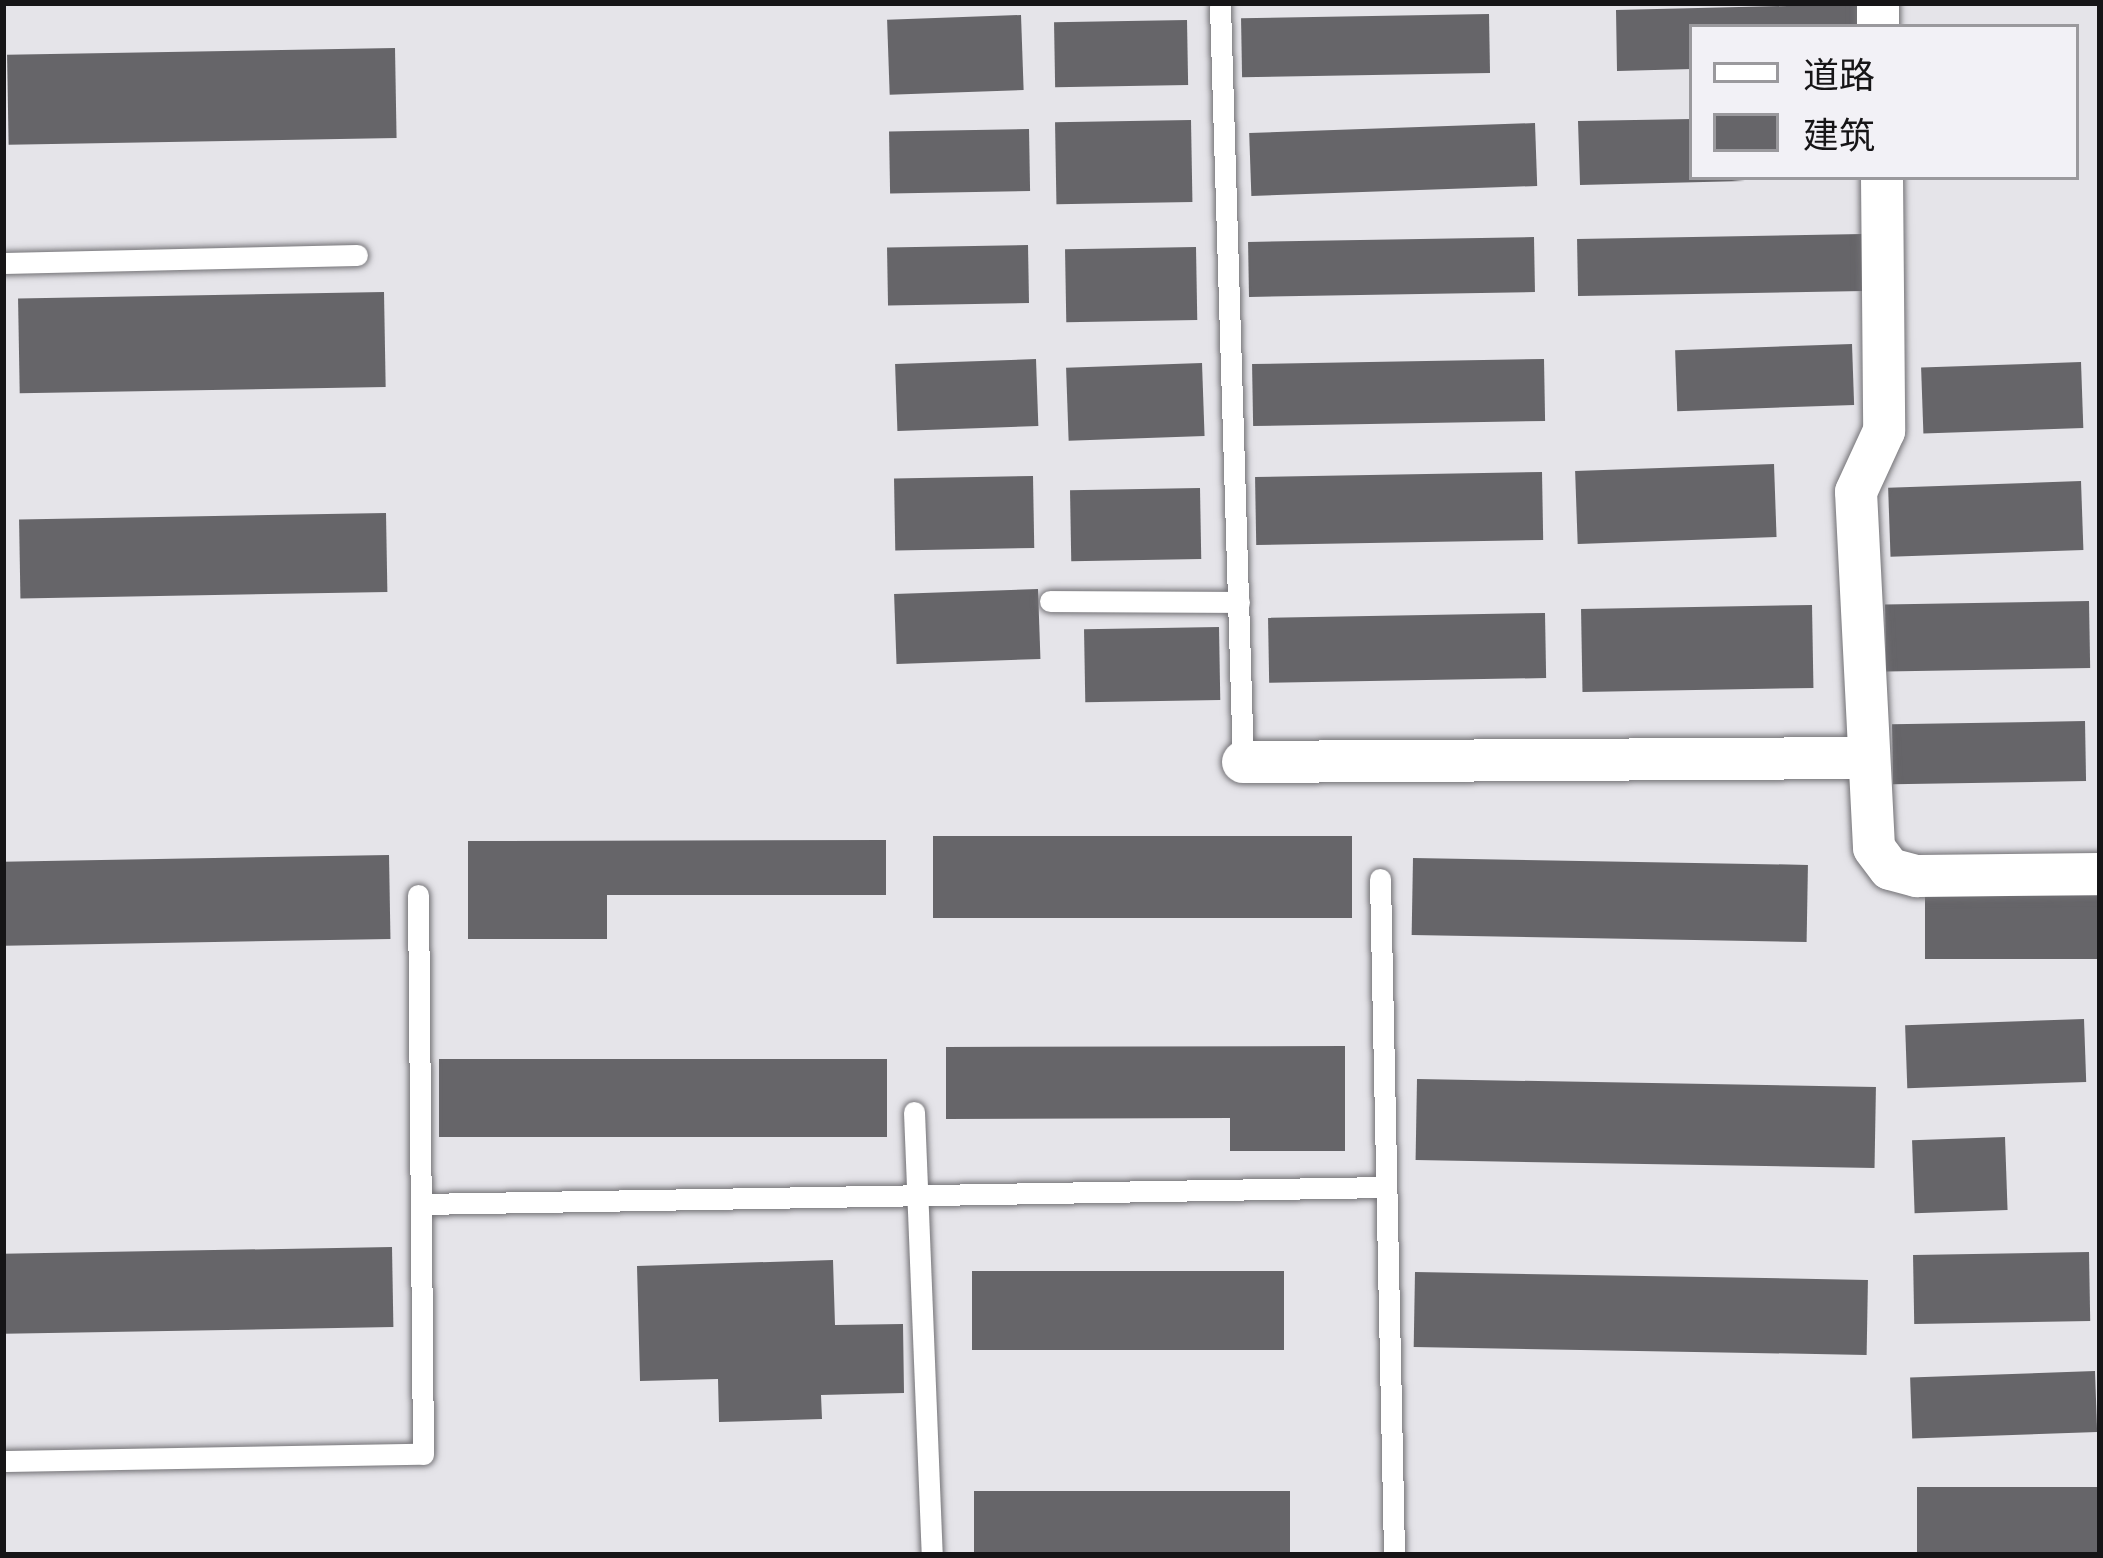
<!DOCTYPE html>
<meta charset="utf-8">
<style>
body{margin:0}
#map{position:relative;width:2103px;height:1558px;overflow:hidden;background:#e5e4e9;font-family:"Zilla Slab","Noto Sans SC",serif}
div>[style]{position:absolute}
.building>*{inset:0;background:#666569;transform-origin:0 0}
.roads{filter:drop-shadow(0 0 3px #727175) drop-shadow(0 0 3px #727175)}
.service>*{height:21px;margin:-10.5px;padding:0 10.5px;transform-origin:10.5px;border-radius:10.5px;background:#fff}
.minor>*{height:42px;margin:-21px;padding:0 21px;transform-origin:21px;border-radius:21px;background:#fff}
span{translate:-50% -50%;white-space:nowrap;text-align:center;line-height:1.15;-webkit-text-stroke:10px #f2f1f6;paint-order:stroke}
.frame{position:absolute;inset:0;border:6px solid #161517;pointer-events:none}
.legend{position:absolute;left:1689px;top:24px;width:390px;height:156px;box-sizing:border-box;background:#f2f1f6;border:3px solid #9a999d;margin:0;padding:15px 21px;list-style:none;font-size:36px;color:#161517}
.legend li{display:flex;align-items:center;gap:24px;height:60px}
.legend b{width:60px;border:3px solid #9a999d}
</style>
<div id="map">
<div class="building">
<div style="clip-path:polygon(1867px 4px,1867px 27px,1692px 27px,1692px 69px,1617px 71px,1616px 10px)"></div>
<div style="left:1489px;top:14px;width:59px;height:248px;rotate:89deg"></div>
<div style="left:1021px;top:15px;width:75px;height:134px;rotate:88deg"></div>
<div style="left:1187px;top:20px;width:65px;height:133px;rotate:89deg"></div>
<div style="left:395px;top:48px;width:90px;height:388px;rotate:89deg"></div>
<div style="clip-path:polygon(1692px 119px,1692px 177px,1745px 181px,1580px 185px,1578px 121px)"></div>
<div style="left:1191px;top:120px;width:82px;height:136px;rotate:89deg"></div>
<div style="left:1535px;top:123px;width:63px;height:286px;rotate:88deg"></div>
<div style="left:1029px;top:129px;width:62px;height:140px;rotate:89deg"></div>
<div style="left:1863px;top:234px;width:57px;height:286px;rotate:89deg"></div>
<div style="left:1534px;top:237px;width:55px;height:286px;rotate:89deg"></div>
<div style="left:1028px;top:245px;width:58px;height:141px;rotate:89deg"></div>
<div style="left:1196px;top:247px;width:73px;height:131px;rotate:89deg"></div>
<div style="left:384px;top:292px;width:95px;height:366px;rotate:89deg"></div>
<div style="left:1852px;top:344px;width:61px;height:177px;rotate:88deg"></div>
<div style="left:1036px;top:359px;width:67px;height:141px;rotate:88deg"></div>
<div style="left:1544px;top:359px;width:62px;height:292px;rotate:89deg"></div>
<div style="left:2081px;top:362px;width:66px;height:160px;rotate:88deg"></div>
<div style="left:1202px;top:363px;width:73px;height:136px;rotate:88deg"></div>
<div style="left:1774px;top:464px;width:73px;height:199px;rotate:88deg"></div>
<div style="left:1542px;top:472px;width:68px;height:287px;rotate:89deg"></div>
<div style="left:1033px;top:476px;width:72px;height:139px;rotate:89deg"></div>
<div style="left:2081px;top:481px;width:69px;height:193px;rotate:88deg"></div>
<div style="left:1200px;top:488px;width:71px;height:130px;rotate:89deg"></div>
<div style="left:386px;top:513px;width:79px;height:367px;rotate:89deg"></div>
<div style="left:1038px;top:589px;width:70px;height:144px;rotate:88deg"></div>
<div style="left:2089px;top:601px;width:67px;height:204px;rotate:89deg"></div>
<div style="left:1812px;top:605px;width:83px;height:231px;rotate:89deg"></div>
<div style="left:1545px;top:613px;width:65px;height:277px;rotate:89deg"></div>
<div style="left:1219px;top:627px;width:73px;height:135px;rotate:89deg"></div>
<div style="left:2085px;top:721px;width:60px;height:193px;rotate:89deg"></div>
<div style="left:1352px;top:836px;width:82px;height:419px;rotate:90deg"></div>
<div style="clip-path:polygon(886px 840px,886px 895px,607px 895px,607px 939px,468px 939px,468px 841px)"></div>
<div style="left:389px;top:855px;width:84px;height:386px;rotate:89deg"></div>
<div style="left:1413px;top:858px;width:395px;height:77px;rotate:1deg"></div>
<div style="left:2100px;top:896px;width:63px;height:175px;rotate:90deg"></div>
<div style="left:2084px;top:1019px;width:63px;height:179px;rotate:88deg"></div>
<div style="clip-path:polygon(1345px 1046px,1345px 1151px,1230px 1151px,1230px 1118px,946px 1119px,946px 1047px)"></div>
<div style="left:887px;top:1059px;width:78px;height:448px;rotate:90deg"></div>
<div style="left:1417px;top:1079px;width:459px;height:81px;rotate:1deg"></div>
<div style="left:2005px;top:1137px;width:73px;height:93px;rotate:88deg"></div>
<div style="left:392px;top:1247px;width:80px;height:389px;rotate:89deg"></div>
<div style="left:2089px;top:1252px;width:69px;height:176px;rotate:89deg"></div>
<div style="clip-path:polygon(833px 1260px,835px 1325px,903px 1324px,904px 1393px,821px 1395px,822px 1419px,719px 1422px,718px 1379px,640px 1381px,637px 1266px)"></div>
<div style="left:1284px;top:1271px;width:79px;height:312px;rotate:90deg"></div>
<div style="left:1415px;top:1272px;width:453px;height:75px;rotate:1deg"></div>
<div style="left:2095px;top:1371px;width:61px;height:185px;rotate:88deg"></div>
<div style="left:2100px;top:1487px;width:65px;height:183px;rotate:90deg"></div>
<div style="left:1290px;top:1491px;width:64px;height:316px;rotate:90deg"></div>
</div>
<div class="roads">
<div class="service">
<div style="left:1220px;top:6px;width:756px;rotate:88.26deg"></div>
<div style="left:3px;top:263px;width:354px;rotate:-1.3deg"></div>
<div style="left:1050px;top:601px;width:189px;rotate:0.3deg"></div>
<div style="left:1380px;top:879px;width:676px;rotate:88.81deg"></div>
<div style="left:914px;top:1112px;width:443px;rotate:87.7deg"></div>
<div style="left:421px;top:1204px;width:965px;rotate:-1.01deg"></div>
<div style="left:3px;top:1461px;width:420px;rotate:-1deg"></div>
<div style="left:423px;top:1454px;width:559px;rotate:-90.51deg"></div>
</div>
<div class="minor">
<div style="left:1878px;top:3px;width:24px;rotate:90deg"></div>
<div style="left:1882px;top:177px;width:254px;rotate:89.5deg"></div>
<div style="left:1884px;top:431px;width:67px;rotate:114.7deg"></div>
<div style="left:1856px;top:492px;width:356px;rotate:87.1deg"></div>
<div style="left:1874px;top:848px;width:26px;rotate:53deg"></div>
<div style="left:1890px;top:869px;width:28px;rotate:15deg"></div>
<div style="left:1917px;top:876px;width:183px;rotate:-0.6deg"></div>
<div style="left:1243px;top:762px;width:622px;rotate:-0.37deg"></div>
</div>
</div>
<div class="frame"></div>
<ul class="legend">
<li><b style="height:15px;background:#fff"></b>道路</li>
<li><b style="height:33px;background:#666569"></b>建筑</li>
</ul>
</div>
